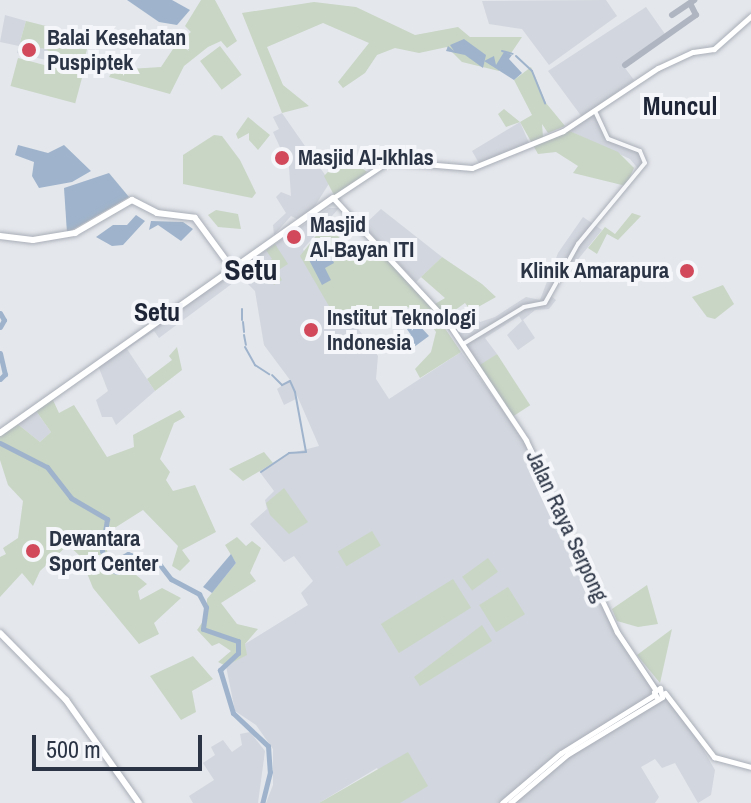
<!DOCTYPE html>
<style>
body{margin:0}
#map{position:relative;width:751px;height:803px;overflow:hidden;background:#e4e7ec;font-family:"Archivo Narrow",sans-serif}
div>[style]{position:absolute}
.built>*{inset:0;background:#d2d6de}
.green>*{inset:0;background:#c9d6c5;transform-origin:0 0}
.water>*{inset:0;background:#9fb4cc}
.stream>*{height:2px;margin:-1px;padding:0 1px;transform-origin:1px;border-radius:1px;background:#9fb4cc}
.river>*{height:5px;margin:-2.5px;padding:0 2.5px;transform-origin:2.5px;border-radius:2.5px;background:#9fb4cc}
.taxiway>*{height:6px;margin:-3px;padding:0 3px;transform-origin:3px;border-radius:3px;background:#b0b6c1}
.roads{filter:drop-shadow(0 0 2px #a9aeb7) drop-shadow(0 0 2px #a9aeb7)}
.tertiary>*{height:4px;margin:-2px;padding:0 2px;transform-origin:2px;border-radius:2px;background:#f7f8fa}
.secondary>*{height:5px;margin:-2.5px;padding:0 2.5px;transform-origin:2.5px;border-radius:2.5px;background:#fff}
.primary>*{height:6px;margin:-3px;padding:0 3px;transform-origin:3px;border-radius:3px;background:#fff}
.dots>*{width:22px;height:22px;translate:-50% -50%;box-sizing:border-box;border:4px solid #f4f6f9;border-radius:50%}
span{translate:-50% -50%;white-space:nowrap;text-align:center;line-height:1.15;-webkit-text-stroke:8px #f4f6f9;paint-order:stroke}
.poi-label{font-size:22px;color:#2b3445;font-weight:700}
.left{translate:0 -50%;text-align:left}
.right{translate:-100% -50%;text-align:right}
.street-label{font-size:22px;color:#2b3445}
.quarter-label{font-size:26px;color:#1d2536;font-weight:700}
.district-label{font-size:30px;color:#1d2536;font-weight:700}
.scale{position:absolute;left:32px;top:735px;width:170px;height:36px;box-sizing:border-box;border:4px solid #2b3445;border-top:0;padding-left:10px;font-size:24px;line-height:28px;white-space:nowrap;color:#2b3445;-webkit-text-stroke:6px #f4f6f9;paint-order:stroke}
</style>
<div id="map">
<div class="built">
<div style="clip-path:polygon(606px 0,617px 16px,549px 65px,522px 29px,489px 24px,482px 1px)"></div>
<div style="clip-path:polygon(646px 7px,665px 34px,622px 64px,634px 80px,582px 117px,548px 71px)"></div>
<div style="clip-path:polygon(5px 15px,26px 21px,20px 42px,48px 50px,46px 60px,17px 53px,19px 46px,0 42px)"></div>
<div style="clip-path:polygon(282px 113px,330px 182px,313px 209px,297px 219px,291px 216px,274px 235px,273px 225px,286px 213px,276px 197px,281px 192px,291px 196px,289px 167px,273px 132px,279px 129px,273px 117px)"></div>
<div style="clip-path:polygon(595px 113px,611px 142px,643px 153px,646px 161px,640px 171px,630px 159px,565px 129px)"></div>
<div style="clip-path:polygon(520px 122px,529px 143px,480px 165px,472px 151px)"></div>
<div style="clip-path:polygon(329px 208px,339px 208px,303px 249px,333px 312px,348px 315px,378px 356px,376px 379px,389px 399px,461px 352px,523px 438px,616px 631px,690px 727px,715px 770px,711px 795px,698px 803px,675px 763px,662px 768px,655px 759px,641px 767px,659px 797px,655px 803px,398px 803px,377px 768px,319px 803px,266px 803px,273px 785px,273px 749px,256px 725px,235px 711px,226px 666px,246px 655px,245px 644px,308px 605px,301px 593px,313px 581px,294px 556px,284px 562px,250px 524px,267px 509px,265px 500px,274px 491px,259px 471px,288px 454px,319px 446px,296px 393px,296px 399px,284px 405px,277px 389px,290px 380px,264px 345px,255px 291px,241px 277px,159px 338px,154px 331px,127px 349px,155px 391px,116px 425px,112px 417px,102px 417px,96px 400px,108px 391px,97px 363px)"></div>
<div style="clip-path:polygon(381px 209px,442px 257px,416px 282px,363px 226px)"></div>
<div style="clip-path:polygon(583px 217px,602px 230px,557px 285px,551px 296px,556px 300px,549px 309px,535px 310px,523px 320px,535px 338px,518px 350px,507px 335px,522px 321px,519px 316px,485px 338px,497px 354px,478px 368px,453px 330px,475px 316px,480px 322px,495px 317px,526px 297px,540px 300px,558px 253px)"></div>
<div style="clip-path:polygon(34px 408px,51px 432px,40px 442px,15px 422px)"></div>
<div style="clip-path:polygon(250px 732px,265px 751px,258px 803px,193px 803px,189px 796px,214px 780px,203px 763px,215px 755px,211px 747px,223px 740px,232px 752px,242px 745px,240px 734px)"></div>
</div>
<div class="green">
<div style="clip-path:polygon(201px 0,215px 0,237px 41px,227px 48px,221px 41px,208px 47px,184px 66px,170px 94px,109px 77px,113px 70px,161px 67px,177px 43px,189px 51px,182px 39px,191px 32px,185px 26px)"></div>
<div style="clip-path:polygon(314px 2px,356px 7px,415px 35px,458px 27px,470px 37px,522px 37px,499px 71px,462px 62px,447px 47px,419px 53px,395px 48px,377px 55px,365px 73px,343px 88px,338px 82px,369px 43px,323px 23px,267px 47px,283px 85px,309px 106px,282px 113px,242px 13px)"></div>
<div style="clip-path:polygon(26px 21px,90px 37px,82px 69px,46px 60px,48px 50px,20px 42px)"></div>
<div style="left:220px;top:46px;width:36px;height:25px;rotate:53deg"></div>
<div style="left:18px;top:58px;width:67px;height:29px;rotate:15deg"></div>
<div style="clip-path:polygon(531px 67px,546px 103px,565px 126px,548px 133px,542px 124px,543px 137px,565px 129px,618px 152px,634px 168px,626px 186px,573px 173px,578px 166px,556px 152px,538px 154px,520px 122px,506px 127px,498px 114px,504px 109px,520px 122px,532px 115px,514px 80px)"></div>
<div style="clip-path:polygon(248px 117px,270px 135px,258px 150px,249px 140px,249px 133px,238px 139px,236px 134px)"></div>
<div style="clip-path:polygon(214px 135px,222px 136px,240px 160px,256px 193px,252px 198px,183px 184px,183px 155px)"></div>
<div style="clip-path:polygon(345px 154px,367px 172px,335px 197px,324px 176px)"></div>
<div style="clip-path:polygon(216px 210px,238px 214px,241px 229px,218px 227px,208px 215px)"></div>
<div style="clip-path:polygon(632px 213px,641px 216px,618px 240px,607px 234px,597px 254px,588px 248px,605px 227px,615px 234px)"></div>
<div style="clip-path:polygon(330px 218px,347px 255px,356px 249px,364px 257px,377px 248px,423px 296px,461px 352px,420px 378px,415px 369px,431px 352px,436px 332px,425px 317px,406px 306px,394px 315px,389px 309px,370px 324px,358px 309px,348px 315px,333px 313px,300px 256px)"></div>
<div style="clip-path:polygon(275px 244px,288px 264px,277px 271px,282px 280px,274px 285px,261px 266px,272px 259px,266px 250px)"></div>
<div style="clip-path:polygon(442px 257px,482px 284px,496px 297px,471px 311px,465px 303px,444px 318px,435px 304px,445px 298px,421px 277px)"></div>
<div style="clip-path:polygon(723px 285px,734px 304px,715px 319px,707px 317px,692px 297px)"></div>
<div style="clip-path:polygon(177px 347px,182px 370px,155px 391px,147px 379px,172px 360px,169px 356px)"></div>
<div style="left:497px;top:354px;width:61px;height:24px;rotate:57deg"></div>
<div style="clip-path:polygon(51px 396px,59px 413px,74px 405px,107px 457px,134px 447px,133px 435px,180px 410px,185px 417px,174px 423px,160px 459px,170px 472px,166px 480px,173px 491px,195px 485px,216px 532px,182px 550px,190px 561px,180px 571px,172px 566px,178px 546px,143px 510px,113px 529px,109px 526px,104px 536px,110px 564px,119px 561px,147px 584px,138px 591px,140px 600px,162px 588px,181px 598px,154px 623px,159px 634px,139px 644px,93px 588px,80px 556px,68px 545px,40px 571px,33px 586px,22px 573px,0 597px,0 557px,6px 554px,3px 548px,18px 538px,23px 501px,8px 485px,0 460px,0 435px,15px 422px,40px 442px,51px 432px,34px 408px)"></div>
<div style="clip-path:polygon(264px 452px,273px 463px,243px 481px,229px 469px)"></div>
<div style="clip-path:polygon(284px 488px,308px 522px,289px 534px,270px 515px,266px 503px)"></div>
<div style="left:372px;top:531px;width:17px;height:40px;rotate:59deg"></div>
<div style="clip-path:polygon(237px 537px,246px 546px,252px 541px,261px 548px,250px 573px,256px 581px,221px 603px,237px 624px,258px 629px,245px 644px,247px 655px,226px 666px,218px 662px,231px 651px,219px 643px,212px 646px,197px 630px,206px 617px,207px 599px,236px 563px,225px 545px)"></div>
<div style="left:488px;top:558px;width:17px;height:32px;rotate:54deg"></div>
<div style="left:453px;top:579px;width:34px;height:85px;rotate:58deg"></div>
<div style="clip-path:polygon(647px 585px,658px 624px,638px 627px,617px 621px,612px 609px)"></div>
<div style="left:508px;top:587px;width:32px;height:34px;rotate:58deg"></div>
<div style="clip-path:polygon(482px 625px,492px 641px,420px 686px,414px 677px)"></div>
<div style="clip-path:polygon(672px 629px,660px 683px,637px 655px)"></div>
<div style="clip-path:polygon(193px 656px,213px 679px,192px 691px,196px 712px,181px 720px,150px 676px)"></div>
<div style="clip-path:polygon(408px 752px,428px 786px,400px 803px,319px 803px)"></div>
</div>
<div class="water">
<div style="clip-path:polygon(127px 0,172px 0,190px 10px,177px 25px,159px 22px)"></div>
<div style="clip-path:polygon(464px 39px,486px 55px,483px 68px,465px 55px,446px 51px,448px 46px,454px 51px,450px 45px)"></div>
<div style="clip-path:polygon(504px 52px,512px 55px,509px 59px,522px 73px,514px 80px,484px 61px,494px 56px,496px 65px)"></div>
<div style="clip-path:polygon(18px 145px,48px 153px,64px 145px,91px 171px,72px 182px,39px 188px,32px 176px,34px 162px,15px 155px)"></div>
<div style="clip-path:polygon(109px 173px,129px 197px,67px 233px,64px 188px)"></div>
<div style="clip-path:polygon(136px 215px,145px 221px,123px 245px,112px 246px,96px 237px,113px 225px,127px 225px)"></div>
<div style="clip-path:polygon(151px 221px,183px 222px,193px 229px,181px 241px,158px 225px,149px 230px)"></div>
<div style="clip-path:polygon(328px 250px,334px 263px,325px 268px,331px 280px,322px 285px,308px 258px)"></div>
<div style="clip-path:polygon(408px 313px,429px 336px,406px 353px,399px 344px,411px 335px,400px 319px)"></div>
<div style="clip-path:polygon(231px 554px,236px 563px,212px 593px,203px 587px)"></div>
</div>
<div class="stream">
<div style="left:502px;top:51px;width:11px;rotate:15deg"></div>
<div style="left:516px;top:56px;width:22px;rotate:43deg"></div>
<div style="left:532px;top:71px;width:35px;rotate:68deg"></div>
<div style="left:242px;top:309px;width:11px;rotate:90deg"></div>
<div style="left:243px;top:322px;width:10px;rotate:84deg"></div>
<div style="left:244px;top:335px;width:10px;rotate:79deg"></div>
<div style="left:245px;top:347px;width:21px;rotate:61deg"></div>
<div style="left:255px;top:365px;width:17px;rotate:33deg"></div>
<div style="left:261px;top:472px;width:34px;rotate:-34deg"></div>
<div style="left:289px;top:453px;width:17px;rotate:-3deg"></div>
<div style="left:306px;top:452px;width:61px;rotate:-100.4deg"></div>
<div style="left:295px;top:392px;width:12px;rotate:-114deg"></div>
<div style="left:290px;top:381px;width:9px;rotate:153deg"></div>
<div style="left:282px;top:385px;width:14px;rotate:-135deg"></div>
</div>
<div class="river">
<div style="left:0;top:313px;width:8px;rotate:60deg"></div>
<div style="left:4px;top:320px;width:8px;rotate:120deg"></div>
<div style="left:0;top:353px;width:22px;rotate:77deg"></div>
<div style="left:5px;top:374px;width:7px;rotate:135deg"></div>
<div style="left:0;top:443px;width:53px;rotate:27.1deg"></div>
<div style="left:47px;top:467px;width:39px;rotate:52deg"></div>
<div style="left:71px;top:498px;width:42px;rotate:30.3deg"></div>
<div style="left:107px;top:519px;width:32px;rotate:99deg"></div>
<div style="left:102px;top:551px;width:21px;rotate:65deg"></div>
<div style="left:111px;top:570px;width:6px;rotate:18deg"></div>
<div style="left:117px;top:572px;width:15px;rotate:-74deg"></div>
<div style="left:121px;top:558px;width:8px;rotate:-30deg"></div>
<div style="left:128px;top:554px;width:34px;rotate:19deg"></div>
<div style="left:160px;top:565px;width:18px;rotate:52deg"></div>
<div style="left:171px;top:579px;width:32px;rotate:28deg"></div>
<div style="left:199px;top:594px;width:15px;rotate:62deg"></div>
<div style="left:206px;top:607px;width:22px;rotate:98deg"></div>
<div style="left:203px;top:629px;width:37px;rotate:19deg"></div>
<div style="left:238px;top:641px;width:12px;rotate:90deg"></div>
<div style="left:238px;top:653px;width:25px;rotate:137deg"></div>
<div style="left:220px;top:670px;width:45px;rotate:73.2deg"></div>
<div style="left:233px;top:713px;width:48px;rotate:43.3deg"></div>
<div style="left:268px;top:746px;width:26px;rotate:86deg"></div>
<div style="left:270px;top:772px;width:32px;rotate:104deg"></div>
</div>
<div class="taxiway">
<div style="left:672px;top:15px;width:27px;rotate:-34deg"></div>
<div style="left:625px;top:65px;width:87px;rotate:-35.2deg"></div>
<div style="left:696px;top:15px;width:13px;rotate:-117deg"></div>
</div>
<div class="roads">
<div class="tertiary">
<div style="left:463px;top:344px;width:71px;rotate:-31.2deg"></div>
<div style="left:524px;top:307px;width:21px;rotate:-11deg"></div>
<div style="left:545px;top:303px;width:68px;rotate:-60.8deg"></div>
<div style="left:578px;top:244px;width:105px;rotate:-50.4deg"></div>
<div style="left:645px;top:163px;width:13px;rotate:-113deg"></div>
<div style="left:640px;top:151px;width:34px;rotate:-159deg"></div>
<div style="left:608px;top:139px;width:29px;rotate:-115deg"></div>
</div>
<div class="secondary">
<div style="left:655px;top:689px;width:69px;rotate:-123.7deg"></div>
<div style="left:617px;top:632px;width:212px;rotate:-115.4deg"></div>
<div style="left:526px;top:440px;width:143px;rotate:-123.6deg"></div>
<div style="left:447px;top:321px;width:168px;rotate:-132.8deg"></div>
<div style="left:333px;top:198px;width:67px;rotate:-33.5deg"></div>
<div style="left:389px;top:161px;width:83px;rotate:4.8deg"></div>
<div style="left:472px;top:168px;width:98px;rotate:-22.1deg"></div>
<div style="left:563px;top:131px;width:114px;rotate:-33.6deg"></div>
<div style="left:658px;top:68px;width:38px;rotate:-25deg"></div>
<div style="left:693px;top:52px;width:21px;rotate:-8deg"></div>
<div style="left:714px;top:49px;width:50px;rotate:-41.7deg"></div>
<div style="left:665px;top:693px;width:81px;rotate:52.6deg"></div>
<div style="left:714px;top:757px;width:38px;rotate:15deg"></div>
<div style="left:502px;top:803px;width:77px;rotate:-40.3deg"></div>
<div style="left:561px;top:753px;width:110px;rotate:-31.9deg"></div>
<div style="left:510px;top:803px;width:76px;rotate:-40.2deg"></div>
<div style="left:568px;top:754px;width:110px;rotate:-31.2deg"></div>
<div style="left:662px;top:697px;width:9px;rotate:-103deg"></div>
<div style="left:660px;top:688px;width:7px;rotate:146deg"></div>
<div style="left:654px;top:692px;width:7px;rotate:63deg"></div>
</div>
<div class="primary">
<div style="left:0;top:236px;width:33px;rotate:7deg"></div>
<div style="left:33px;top:240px;width:43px;rotate:-9.5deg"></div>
<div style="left:75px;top:233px;width:66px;rotate:-30.1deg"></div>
<div style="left:132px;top:200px;width:28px;rotate:27deg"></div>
<div style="left:157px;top:213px;width:38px;rotate:7deg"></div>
<div style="left:195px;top:218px;width:61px;rotate:53.7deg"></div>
<div style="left:0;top:433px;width:408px;rotate:-35.2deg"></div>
<div style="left:0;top:633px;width:94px;rotate:45.4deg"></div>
<div style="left:66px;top:700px;width:126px;rotate:54.7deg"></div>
</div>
</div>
<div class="dots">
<div style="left:29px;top:50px;background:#d1495b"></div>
<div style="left:282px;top:158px;background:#d1495b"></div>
<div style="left:294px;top:237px;background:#d1495b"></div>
<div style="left:687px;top:271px;background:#d1495b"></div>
<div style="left:311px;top:330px;background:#d1495b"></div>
<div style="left:33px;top:551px;background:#d1495b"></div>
</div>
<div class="poi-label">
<span class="left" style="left:47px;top:50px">Balai Kesehatan<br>Puspiptek</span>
<span class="left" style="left:298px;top:158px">Masjid Al-Ikhlas</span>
<span class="left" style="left:310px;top:237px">Masjid<br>Al-Bayan ITI</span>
<span class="right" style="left:669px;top:271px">Klinik Amarapura</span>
<span class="left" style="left:327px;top:330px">Institut Teknologi<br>Indonesia</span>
<span class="left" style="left:49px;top:551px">Dewantara<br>Sport Center</span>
</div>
<div class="street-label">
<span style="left:567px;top:526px;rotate:65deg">Jalan Raya Serpong</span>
</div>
<div class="quarter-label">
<span style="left:680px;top:106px">Muncul</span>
<span style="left:157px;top:312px">Setu</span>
</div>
<div class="district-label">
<span style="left:251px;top:269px">Setu</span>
</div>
<div class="scale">500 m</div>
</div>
